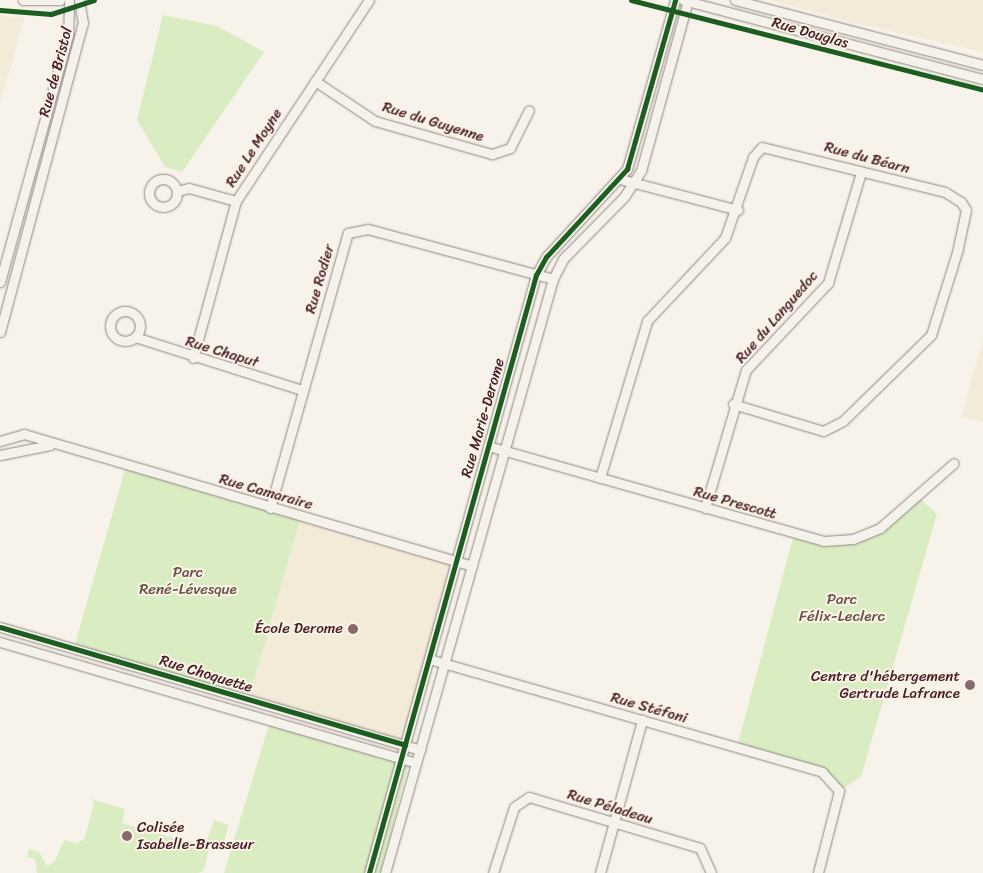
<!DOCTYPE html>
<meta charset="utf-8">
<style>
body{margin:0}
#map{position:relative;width:983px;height:873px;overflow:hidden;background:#f7f3ea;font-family:Sriracha,sans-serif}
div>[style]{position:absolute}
.built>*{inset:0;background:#f3ead8;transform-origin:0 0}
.green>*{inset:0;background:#d9ecc2;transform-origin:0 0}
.roads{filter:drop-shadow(0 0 1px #908684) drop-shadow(0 0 1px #908684)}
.street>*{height:9px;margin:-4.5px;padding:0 4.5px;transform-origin:4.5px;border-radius:4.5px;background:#f5f2ec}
.street>.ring{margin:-4.5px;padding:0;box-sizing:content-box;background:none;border:9px solid #f5f2ec;border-radius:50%}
.cycleway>*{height:5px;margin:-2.5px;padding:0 2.5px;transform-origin:2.5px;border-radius:2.5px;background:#1b5e20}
.dots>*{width:14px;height:14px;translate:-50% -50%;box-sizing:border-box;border:2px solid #fcf5e5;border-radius:50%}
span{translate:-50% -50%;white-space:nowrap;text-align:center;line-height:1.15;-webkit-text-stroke:4px #fcf5e5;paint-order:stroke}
.street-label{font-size:15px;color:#4a1f2b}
.park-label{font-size:15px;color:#685148}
.poi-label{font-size:15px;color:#4a1f2b}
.right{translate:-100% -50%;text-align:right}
.left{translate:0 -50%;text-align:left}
</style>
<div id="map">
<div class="built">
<div style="clip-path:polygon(770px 0,983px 0,983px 52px,859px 24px)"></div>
<div style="clip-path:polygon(0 16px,25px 17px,0 103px)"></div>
<div style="clip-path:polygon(983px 339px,983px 422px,961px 417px)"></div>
<div style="left:301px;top:517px;width:161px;height:188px;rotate:16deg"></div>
</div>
<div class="green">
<div style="clip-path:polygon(163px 15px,217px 26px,264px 52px,182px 172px,165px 167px,137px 120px)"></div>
<div style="left:126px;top:466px;width:182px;height:187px;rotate:16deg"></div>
<div style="clip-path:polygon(919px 497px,937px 514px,861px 777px,839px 791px,822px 772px,737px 747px,794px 534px,824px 541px,880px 528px)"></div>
<div style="clip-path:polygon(271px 718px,410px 758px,381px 873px,224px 873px)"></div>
<div style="clip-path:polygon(91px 799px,125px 809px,122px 823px,205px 847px,214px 820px,229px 825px,222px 848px,210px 845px,204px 870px,199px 873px,37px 873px,35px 859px,27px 857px,29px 849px,39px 852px,47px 866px,55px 861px,64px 840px,78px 844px,85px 837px,94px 804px)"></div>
</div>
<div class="roads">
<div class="street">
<div style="left:23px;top:0;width:37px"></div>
<div style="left:683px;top:0;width:310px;rotate:14.8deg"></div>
<div style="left:735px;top:0;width:256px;rotate:14.7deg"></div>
<div style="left:315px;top:81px;width:72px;rotate:33.7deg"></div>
<div style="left:375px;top:121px;width:122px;rotate:15.8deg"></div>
<div style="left:492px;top:154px;width:19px;rotate:-18deg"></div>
<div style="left:510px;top:148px;width:42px;rotate:-63.4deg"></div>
<div class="ring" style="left:149px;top:179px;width:19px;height:19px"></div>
<div style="left:620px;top:179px;width:122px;rotate:14.7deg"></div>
<div style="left:177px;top:191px;width:12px;rotate:-14deg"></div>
<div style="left:189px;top:188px;width:49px;rotate:15.5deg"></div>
<div style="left:0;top:282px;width:256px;rotate:-74.6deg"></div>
<div style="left:68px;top:35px;width:35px;rotate:-88deg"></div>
<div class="ring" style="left:110px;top:311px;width:21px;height:21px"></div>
<div style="left:0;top:332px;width:320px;rotate:-75deg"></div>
<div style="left:83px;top:23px;width:23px;rotate:-100deg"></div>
<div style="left:135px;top:337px;width:175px;rotate:17.6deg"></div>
<div style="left:193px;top:358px;width:163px;rotate:-74.7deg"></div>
<div style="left:236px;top:201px;width:241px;rotate:-56.5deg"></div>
<div style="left:0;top:441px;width:25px;rotate:-16deg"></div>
<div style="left:24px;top:434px;width:467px;rotate:16.4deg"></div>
<div style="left:488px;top:446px;width:349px;rotate:15.8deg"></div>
<div style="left:824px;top:541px;width:29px;rotate:-4deg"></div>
<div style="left:853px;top:539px;width:29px;rotate:-22deg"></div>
<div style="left:880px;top:528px;width:98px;rotate:-41.3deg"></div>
<div style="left:0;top:455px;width:51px;rotate:-11.3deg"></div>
<div style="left:600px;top:478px;width:164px;rotate:-73.3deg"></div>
<div style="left:647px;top:321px;width:114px;rotate:-46.8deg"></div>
<div style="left:725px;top:238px;width:86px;rotate:-70.9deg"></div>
<div style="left:753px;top:157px;width:13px;rotate:-48deg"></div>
<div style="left:762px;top:147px;width:188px;rotate:13.8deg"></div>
<div style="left:945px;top:192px;width:19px;rotate:32deg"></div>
<div style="left:961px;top:202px;width:9px;rotate:58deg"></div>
<div style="left:966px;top:210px;width:40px;rotate:102deg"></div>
<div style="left:958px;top:249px;width:90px;rotate:107.4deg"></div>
<div style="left:931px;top:335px;width:123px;rotate:135.7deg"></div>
<div style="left:843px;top:421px;width:22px;rotate:153deg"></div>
<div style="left:823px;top:431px;width:94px;rotate:-163.3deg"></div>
<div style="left:270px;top:508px;width:286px;rotate:-74.2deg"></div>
<div style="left:348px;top:233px;width:20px;rotate:-11deg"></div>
<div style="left:368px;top:229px;width:192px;rotate:15.1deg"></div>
<div style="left:705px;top:508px;width:144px;rotate:-73.5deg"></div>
<div style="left:746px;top:370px;width:120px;rotate:-46.7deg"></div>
<div style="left:828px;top:283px;width:116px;rotate:-73.4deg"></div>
<div style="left:0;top:627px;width:438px;rotate:16.3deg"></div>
<div style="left:0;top:642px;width:433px;rotate:16.2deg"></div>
<div style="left:429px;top:659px;width:409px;rotate:16deg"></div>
<div style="left:822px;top:772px;width:25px;rotate:48deg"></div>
<div style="left:839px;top:791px;width:85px;rotate:104.4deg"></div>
<div style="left:369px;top:873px;width:621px;rotate:-74.4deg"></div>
<div style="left:536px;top:275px;width:21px;rotate:-61deg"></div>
<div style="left:546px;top:257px;width:120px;rotate:-47.4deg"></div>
<div style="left:627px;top:169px;width:176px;rotate:-74.1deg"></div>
<div style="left:385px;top:873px;width:617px;rotate:-74.21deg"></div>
<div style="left:553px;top:279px;width:22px;rotate:-63deg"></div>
<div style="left:563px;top:259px;width:87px;rotate:-45.5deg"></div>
<div style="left:624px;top:197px;width:31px;rotate:-57deg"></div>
<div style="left:641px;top:171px;width:177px;rotate:-74.6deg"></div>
<div style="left:493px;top:873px;width:69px;rotate:-72.3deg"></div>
<div style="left:514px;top:807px;width:18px;rotate:-34deg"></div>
<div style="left:529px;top:797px;width:178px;rotate:16.6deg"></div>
<div style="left:700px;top:848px;width:27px;rotate:66deg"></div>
<div style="left:600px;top:873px;width:159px;rotate:-74.6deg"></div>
</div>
</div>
<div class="cycleway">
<div style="left:631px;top:0;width:363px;rotate:14.3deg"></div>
<div style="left:0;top:10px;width:51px;rotate:4.5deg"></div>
<div style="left:51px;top:14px;width:45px;rotate:-18deg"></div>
<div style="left:0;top:627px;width:422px;rotate:16.2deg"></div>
<div style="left:369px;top:873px;width:621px;rotate:-74.4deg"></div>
<div style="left:536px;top:275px;width:21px;rotate:-61deg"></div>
<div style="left:546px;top:257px;width:120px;rotate:-47.4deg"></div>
<div style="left:627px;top:169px;width:176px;rotate:-74.1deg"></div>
</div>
<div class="dots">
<div style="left:353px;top:629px;background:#87696e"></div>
<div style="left:970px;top:685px;background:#87696e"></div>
<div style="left:127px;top:836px;background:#87696e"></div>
</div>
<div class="street-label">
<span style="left:810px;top:33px;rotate:16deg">Rue Douglas</span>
<span style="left:56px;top:72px;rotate:-75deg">Rue de Bristol</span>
<span style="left:433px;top:122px;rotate:17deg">Rue du Guyenne</span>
<span style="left:254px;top:148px;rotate:-57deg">Rue Le Moyne</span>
<span style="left:867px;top:158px;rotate:15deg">Rue du Béarn</span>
<span style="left:320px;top:279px;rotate:-74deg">Rue Rodier</span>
<span style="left:777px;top:317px;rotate:-49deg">Rue du Languedoc</span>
<span style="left:222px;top:352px;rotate:17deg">Rue Chaput</span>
<span style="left:483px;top:418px;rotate:-74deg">Rue Marie-Derome</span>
<span style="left:266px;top:492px;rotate:16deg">Rue Camaraire</span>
<span style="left:735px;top:503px;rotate:16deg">Rue Prescott</span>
<span style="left:206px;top:674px;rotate:17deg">Rue Choquette</span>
<span style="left:649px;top:708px;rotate:16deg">Rue Stéfoni</span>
<span style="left:610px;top:807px;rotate:17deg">Rue Péladeau</span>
</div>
<div class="park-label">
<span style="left:188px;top:581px">Parc<br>René-Lévesque</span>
<span style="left:842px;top:608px">Parc<br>Félix-Leclerc</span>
</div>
<div class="poi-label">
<span class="right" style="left:343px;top:629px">École Derome</span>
<span class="right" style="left:960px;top:685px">Centre d'hébergement<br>Gertrude Lafrance</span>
<span class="left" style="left:137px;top:836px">Colisée<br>Isabelle-Brasseur</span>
</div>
</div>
